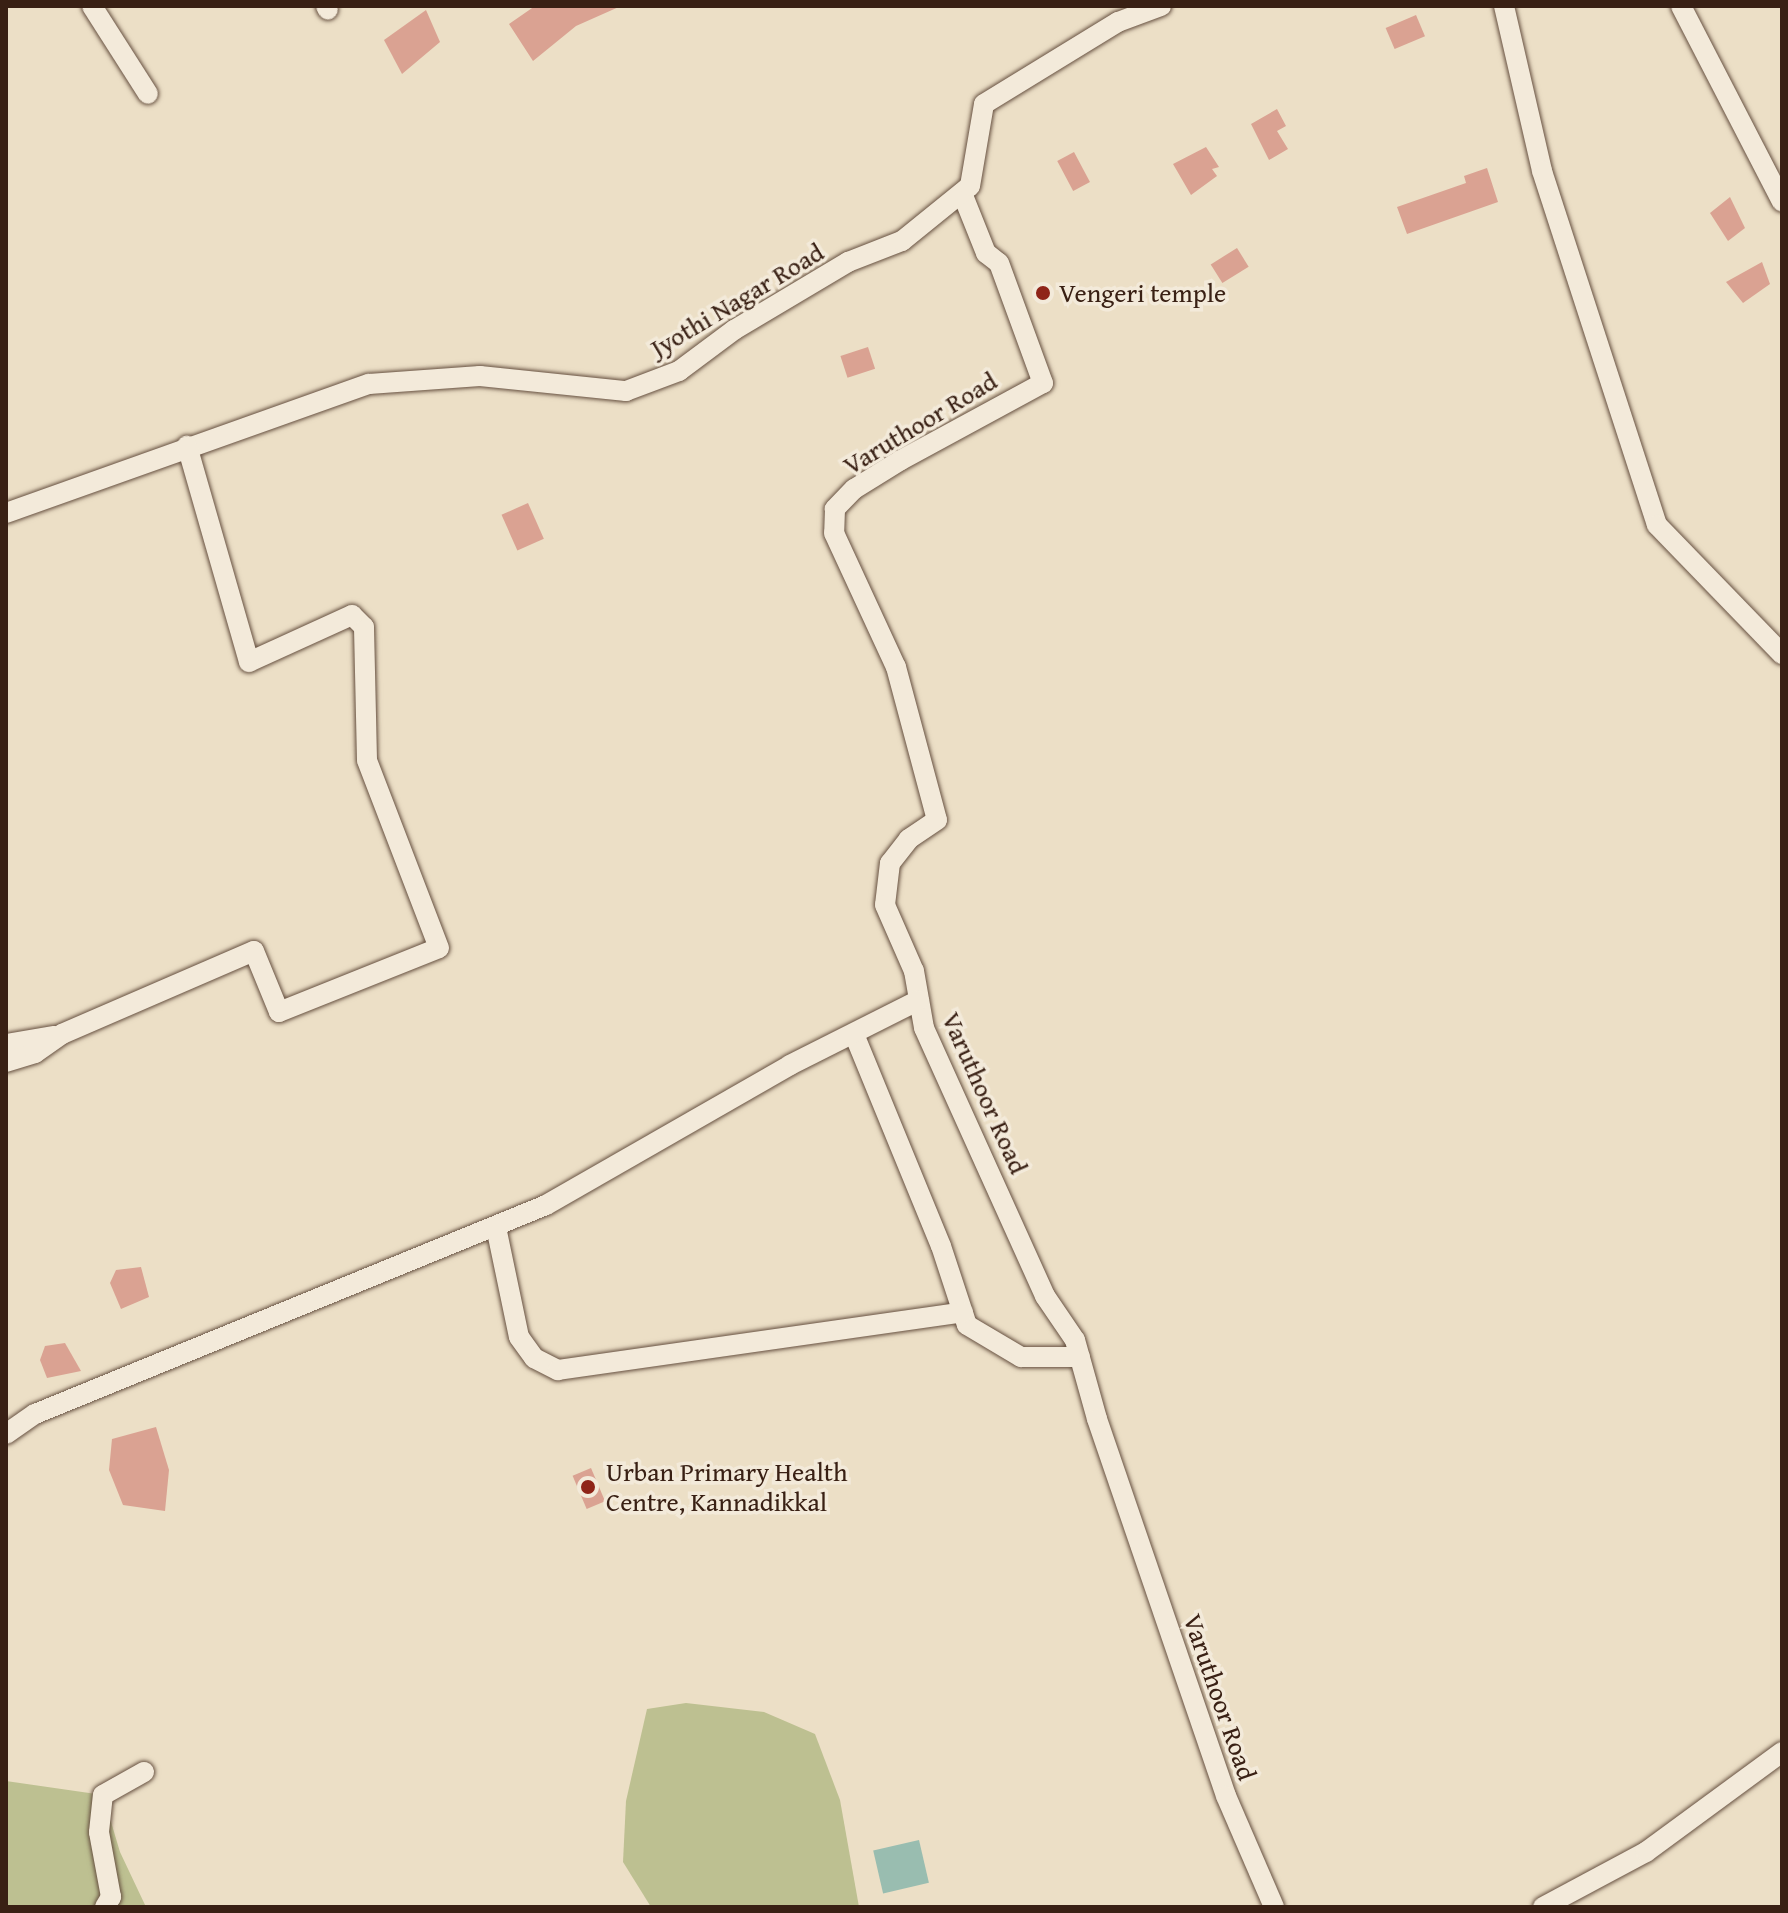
<!DOCTYPE html>
<style>
body{margin:0}
#map{position:relative;width:1788px;height:1913px;overflow:hidden;background:#ecdfc6;font-family:"Gentium Book Plus",serif}
div>[style]{position:absolute}
.green>*{inset:0;background:#bdc091}
.water>*{inset:0;background:#99bdb0;transform-origin:0 0}
.building>*{inset:0;background:#daa292;transform-origin:0 0}
.roads{filter:drop-shadow(0 0 2px #665040) drop-shadow(0 0 2px #665040)}
.street>*{height:20px;margin:-10px;padding:0 10px;transform-origin:10px;border-radius:10px;background:#f3eada}
.dots>*{width:22px;height:22px;translate:-50% -50%;box-sizing:border-box;border:4px solid #f3eada;border-radius:50%}
span{translate:-50% -50%;white-space:nowrap;text-align:center;line-height:1.15;-webkit-text-stroke:7px #f3eada;paint-order:stroke}
.poi-label{font-size:26px;color:#392014}
.left{translate:0 -50%;text-align:left}
.street-label{font-size:26px;color:#392014}
.frame{position:absolute;inset:0;border:8px solid #392014;pointer-events:none}
</style>
<div id="map">
<div class="green">
<div style="clip-path:polygon(686px 1703px,764px 1712px,815px 1734px,840px 1800px,859px 1907px,651px 1907px,623px 1862px,626px 1801px,647px 1709px)"></div>
<div style="clip-path:polygon(6px 1781px,103px 1795px,120px 1852px,146px 1907px,6px 1907px)"></div>
</div>
<div class="water">
<div style="left:919px;top:1840px;width:44px;height:47px;rotate:77deg"></div>
</div>
<div class="building">
<div style="clip-path:polygon(535px 6px,621px 6px,576px 26px,533px 61px,509px 24px)"></div>
<div style="clip-path:polygon(426px 10px,440px 42px,402px 74px,384px 40px)"></div>
<div style="left:1416px;top:15px;width:23px;height:33px;rotate:67deg"></div>
<div style="clip-path:polygon(1277px 109px,1286px 126px,1277px 131px,1288px 149px,1269px 160px,1251px 124px)"></div>
<div style="clip-path:polygon(1206px 147px,1219px 167px,1212px 169px,1217px 176px,1191px 195px,1173px 164px)"></div>
<div style="left:1074px;top:152px;width:34px;height:19px;rotate:62deg"></div>
<div style="clip-path:polygon(1487px 168px,1498px 202px,1407px 234px,1397px 207px,1466px 183px,1464px 176px)"></div>
<div style="clip-path:polygon(1730px 197px,1745px 228px,1728px 241px,1710px 213px)"></div>
<div style="left:1237px;top:248px;width:22px;height:31px;rotate:58deg"></div>
<div style="clip-path:polygon(1762px 262px,1770px 284px,1743px 303px,1726px 282px)"></div>
<div style="left:868px;top:347px;width:23px;height:29px;rotate:72deg"></div>
<div style="left:528px;top:503px;width:39px;height:29px;rotate:66deg"></div>
<div style="clip-path:polygon(141px 1267px,149px 1297px,121px 1309px,110px 1283px,116px 1270px)"></div>
<div style="clip-path:polygon(65px 1343px,81px 1371px,47px 1378px,40px 1360px,45px 1346px)"></div>
<div style="clip-path:polygon(156px 1427px,169px 1470px,165px 1511px,123px 1505px,109px 1470px,112px 1439px)"></div>
<div style="left:591px;top:1468px;width:36px;height:20px;rotate:67deg"></div>
</div>
<div class="roads">
<div class="street">
<div style="left:92px;top:6px;width:104px;rotate:57.5deg"></div>
<div style="left:326px;top:6px;width:4px;rotate:63deg"></div>
<div style="left:1504px;top:6px;width:169px;rotate:77deg"></div>
<div style="left:1542px;top:171px;width:372px;rotate:72deg"></div>
<div style="left:1657px;top:525px;width:180px;rotate:45.9deg"></div>
<div style="left:1681px;top:6px;width:220px;rotate:62.7deg"></div>
<div style="left:962px;top:193px;width:65px;rotate:68.2deg"></div>
<div style="left:986px;top:253px;width:16px;rotate:38deg"></div>
<div style="left:999px;top:263px;width:128px;rotate:69.9deg"></div>
<div style="left:1043px;top:383px;width:162px;rotate:151.5deg"></div>
<div style="left:901px;top:460px;width:55px;rotate:148.3deg"></div>
<div style="left:854px;top:489px;width:28px;rotate:134deg"></div>
<div style="left:835px;top:509px;width:24px;rotate:92deg"></div>
<div style="left:834px;top:533px;width:148px;rotate:65.2deg"></div>
<div style="left:896px;top:667px;width:158px;rotate:75deg"></div>
<div style="left:937px;top:820px;width:34px;rotate:146deg"></div>
<div style="left:909px;top:839px;width:31px;rotate:128deg"></div>
<div style="left:890px;top:863px;width:42px;rotate:96.8deg"></div>
<div style="left:885px;top:905px;width:72px;rotate:66.3deg"></div>
<div style="left:914px;top:971px;width:58px;rotate:80deg"></div>
<div style="left:924px;top:1028px;width:294px;rotate:65.7deg"></div>
<div style="left:1045px;top:1296px;width:53px;rotate:55.7deg"></div>
<div style="left:1075px;top:1340px;width:82px;rotate:74.4deg"></div>
<div style="left:1097px;top:1419px;width:398px;rotate:71.1deg"></div>
<div style="left:1226px;top:1796px;width:121px;rotate:66.6deg"></div>
<div style="left:6px;top:513px;width:385px;rotate:-19.6deg"></div>
<div style="left:369px;top:384px;width:111px;rotate:-4.1deg"></div>
<div style="left:480px;top:376px;width:147px;rotate:5.9deg"></div>
<div style="left:626px;top:391px;width:57px;rotate:-20.7deg"></div>
<div style="left:679px;top:371px;width:69px;rotate:-36.7deg"></div>
<div style="left:734px;top:330px;width:133px;rotate:-30.8deg"></div>
<div style="left:848px;top:262px;width:58px;rotate:-21.3deg"></div>
<div style="left:902px;top:241px;width:87px;rotate:-39deg"></div>
<div style="left:970px;top:186px;width:83px;rotate:-80.3deg"></div>
<div style="left:984px;top:104px;width:157px;rotate:-31.5deg"></div>
<div style="left:1118px;top:22px;width:46px;rotate:-20.4deg"></div>
<div style="left:854px;top:1034px;width:229px;rotate:67.7deg"></div>
<div style="left:941px;top:1246px;width:83px;rotate:71.8deg"></div>
<div style="left:967px;top:1325px;width:63px;rotate:30.7deg"></div>
<div style="left:1021px;top:1357px;width:59px"></div>
<div style="left:6px;top:1044px;width:49px;rotate:-9.5deg"></div>
<div style="left:6px;top:1062px;width:30px;rotate:-17deg"></div>
<div style="left:35px;top:1053px;width:33px;rotate:-35deg"></div>
<div style="left:62px;top:1034px;width:209px;rotate:-23.4deg"></div>
<div style="left:254px;top:951px;width:66px;rotate:67.7deg"></div>
<div style="left:279px;top:1012px;width:172px;rotate:-21.8deg"></div>
<div style="left:439px;top:948px;width:201px;rotate:-111deg"></div>
<div style="left:367px;top:760px;width:133px;rotate:-91.3deg"></div>
<div style="left:364px;top:627px;width:17px;rotate:-135deg"></div>
<div style="left:352px;top:615px;width:113px;rotate:155.5deg"></div>
<div style="left:249px;top:662px;width:225px;rotate:-106deg"></div>
<div style="left:496px;top:1227px;width:112px;rotate:78.2deg"></div>
<div style="left:519px;top:1337px;width:26px;rotate:54deg"></div>
<div style="left:534px;top:1358px;width:27px;rotate:27deg"></div>
<div style="left:558px;top:1370px;width:409px;rotate:-8.1deg"></div>
<div style="left:6px;top:1434px;width:35px;rotate:-35deg"></div>
<div style="left:35px;top:1414px;width:552px;rotate:-22.24deg"></div>
<div style="left:546px;top:1205px;width:281px;rotate:-29.8deg"></div>
<div style="left:790px;top:1065px;width:144px;rotate:-26.7deg"></div>
<div style="left:105px;top:1907px;width:12px;rotate:-59deg"></div>
<div style="left:111px;top:1897px;width:66px;rotate:-100.5deg"></div>
<div style="left:99px;top:1832px;width:37px;rotate:-84deg"></div>
<div style="left:103px;top:1795px;width:47px;rotate:-29.3deg"></div>
<div style="left:1543px;top:1907px;width:117px;rotate:-28.1deg"></div>
<div style="left:1646px;top:1852px;width:169px;rotate:-36.3deg"></div>
</div>
</div>
<div class="dots">
<div style="left:1043px;top:293px;background:#8f2418"></div>
<div style="left:588px;top:1487px;background:#8f2418"></div>
</div>
<div class="poi-label">
<span class="left" style="left:1059px;top:293px">Vengeri temple</span>
<span class="left" style="left:606px;top:1487px">Urban Primary Health<br>Centre, Kannadikkal</span>
</div>
<div class="street-label">
<span style="left:737px;top:300px;rotate:-31deg">Jyothi Nagar Road</span>
<span style="left:920px;top:423px;rotate:-31deg">Varuthoor Road</span>
<span style="left:985px;top:1093px;rotate:66deg">Varuthoor Road</span>
<span style="left:1220px;top:1697px;rotate:71deg">Varuthoor Road</span>
</div>
<div class="frame"></div>
</div>
